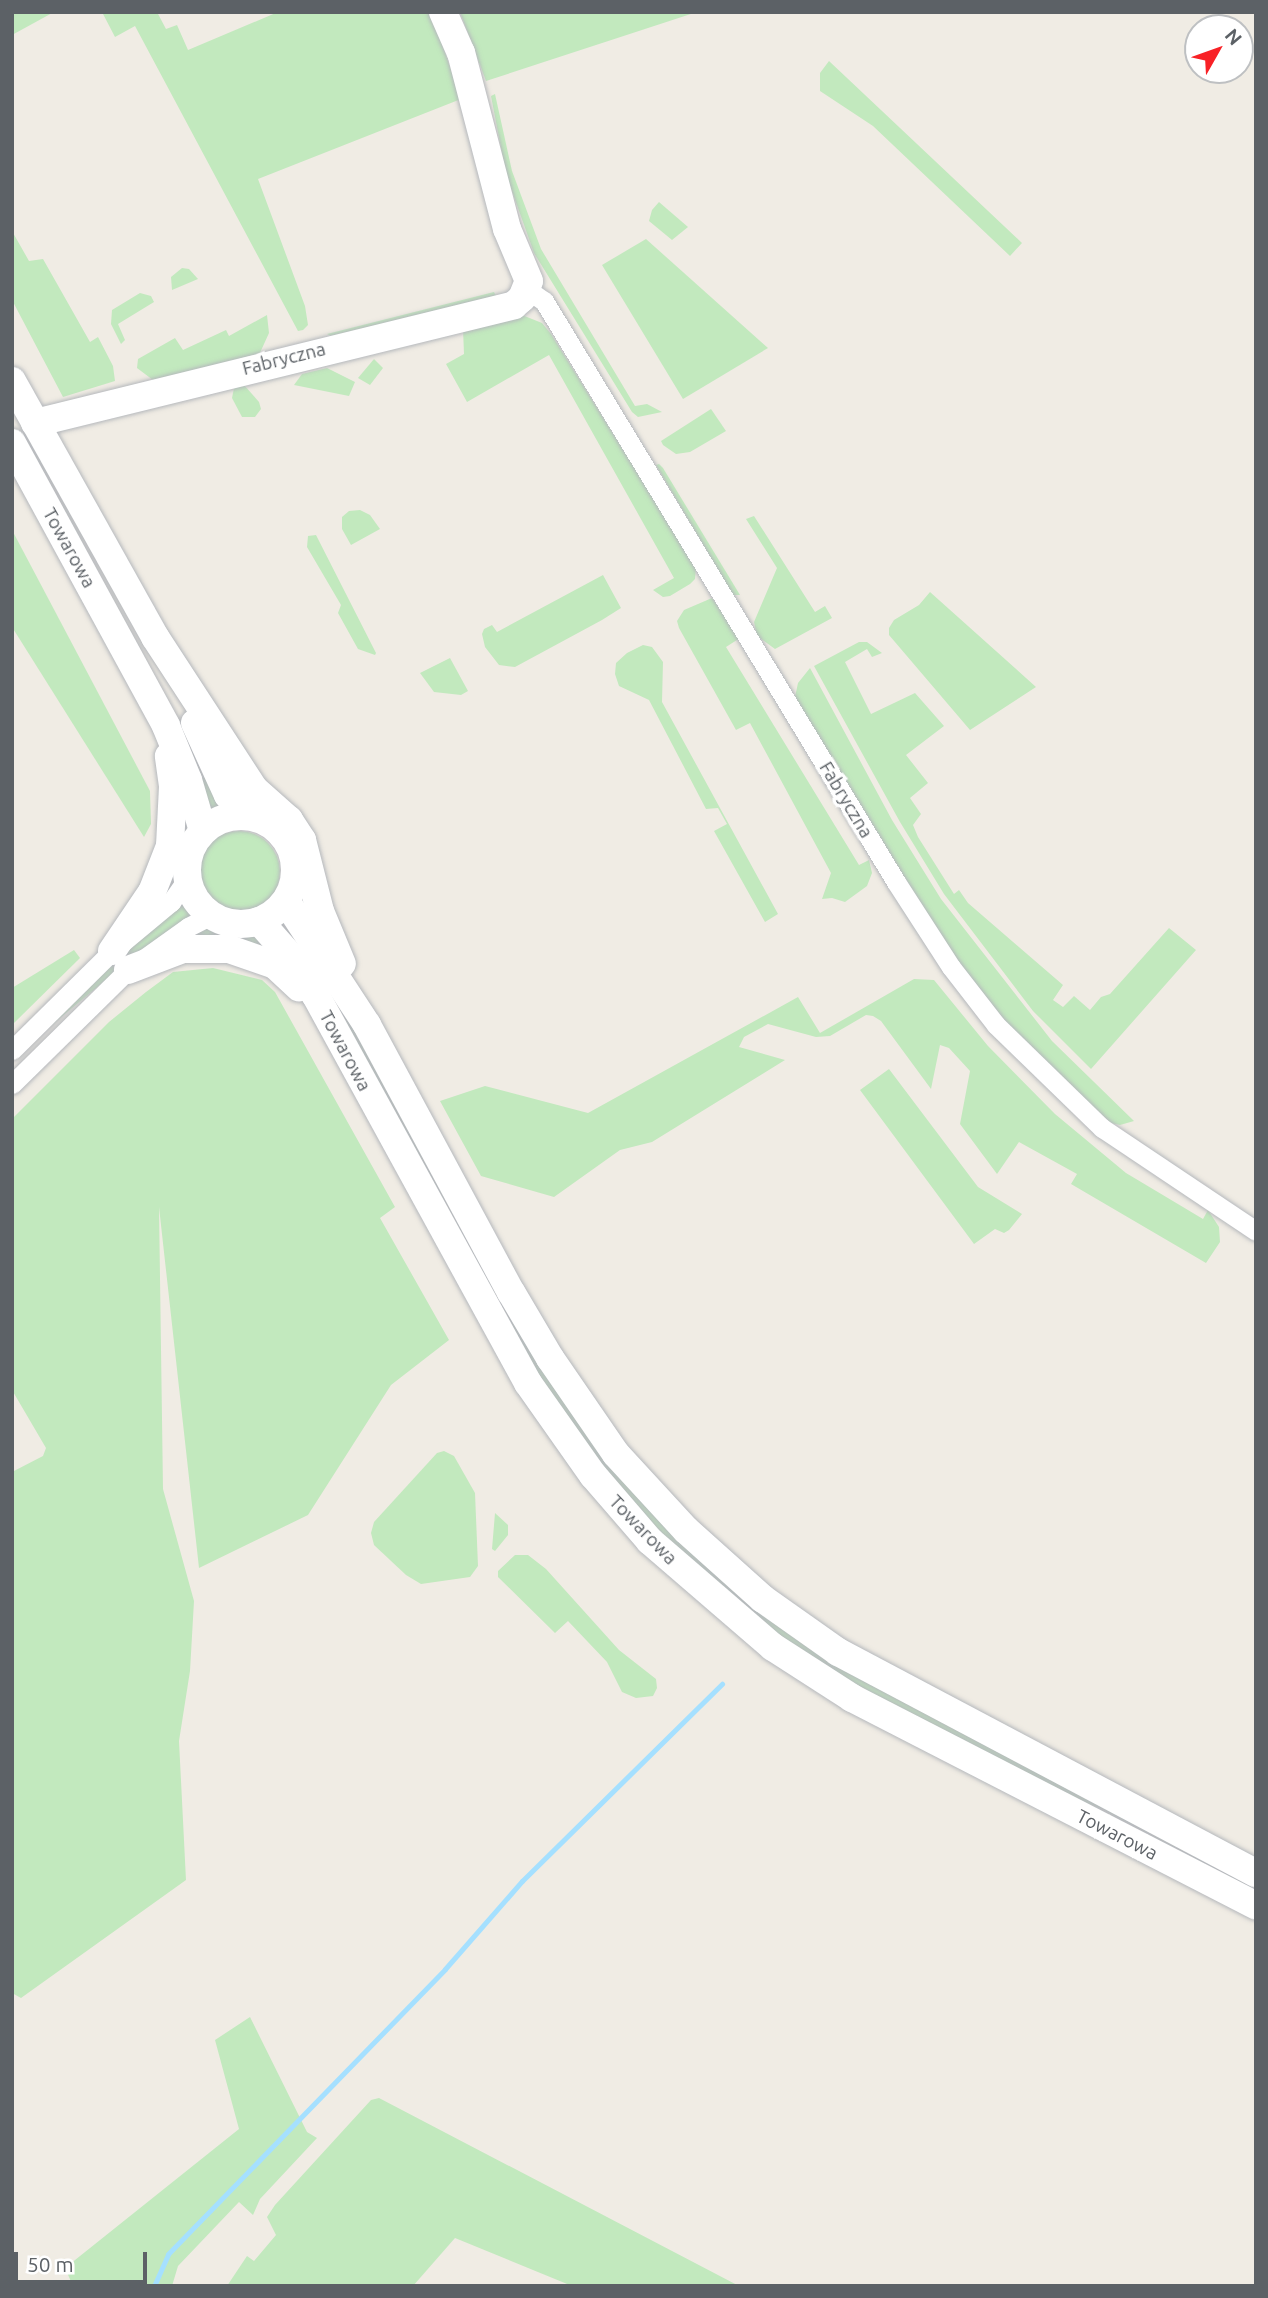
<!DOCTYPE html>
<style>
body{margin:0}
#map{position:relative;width:1268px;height:2298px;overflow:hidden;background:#f0ece4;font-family:Ubuntu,sans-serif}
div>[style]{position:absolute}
.green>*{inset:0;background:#c2e9be;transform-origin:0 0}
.round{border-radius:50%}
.stream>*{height:5px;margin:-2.5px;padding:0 2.5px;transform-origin:2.5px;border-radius:2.5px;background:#a5e0ff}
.roads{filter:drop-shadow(0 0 2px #b5b8bc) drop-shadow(0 0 2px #b5b8bc)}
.street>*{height:19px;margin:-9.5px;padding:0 9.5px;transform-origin:9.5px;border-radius:9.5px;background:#fff}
.secondary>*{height:28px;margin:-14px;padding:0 14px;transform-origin:14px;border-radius:14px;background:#fff}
.secondary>.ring{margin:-14px;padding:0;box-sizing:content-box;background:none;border:28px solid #fff;border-radius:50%}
span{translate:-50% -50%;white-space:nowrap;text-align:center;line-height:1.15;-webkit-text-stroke:7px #fff;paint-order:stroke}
.street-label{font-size:19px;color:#5c6166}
.frame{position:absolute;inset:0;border:14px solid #5c6166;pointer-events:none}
.north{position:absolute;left:1184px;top:14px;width:70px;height:70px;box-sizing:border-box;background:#fff;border:2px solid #bec0c2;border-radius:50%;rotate:50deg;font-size:19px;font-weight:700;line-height:28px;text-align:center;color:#5c6166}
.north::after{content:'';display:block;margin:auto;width:24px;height:32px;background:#f82126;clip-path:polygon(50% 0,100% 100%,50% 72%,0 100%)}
.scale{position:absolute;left:14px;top:2252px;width:133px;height:32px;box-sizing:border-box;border:4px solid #5c6166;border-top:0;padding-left:9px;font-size:21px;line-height:24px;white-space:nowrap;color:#5c6166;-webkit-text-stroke:5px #fff;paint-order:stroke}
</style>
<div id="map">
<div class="green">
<div style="clip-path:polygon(12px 12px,54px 12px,12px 35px)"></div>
<div style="clip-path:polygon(102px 12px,157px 12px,166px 29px,177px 25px,188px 50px,278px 12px,431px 12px,461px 99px,258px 179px,305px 306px,308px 325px,303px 330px,298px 331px,135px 26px,115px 37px)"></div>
<div style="clip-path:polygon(460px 12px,697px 12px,486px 81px)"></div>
<div style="clip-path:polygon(829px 61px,1022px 243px,1010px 256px,873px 126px,820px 91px,820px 73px)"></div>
<div style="clip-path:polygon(495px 94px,512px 171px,541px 249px,635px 406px,647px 404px,662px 412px,638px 417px,632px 412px,534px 253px,506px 174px,491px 96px)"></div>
<div style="clip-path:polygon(659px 202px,688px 227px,672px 240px,649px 221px,652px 210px)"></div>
<div style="clip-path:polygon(12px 231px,29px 261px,43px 259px,90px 342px,98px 337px,113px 366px,115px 381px,63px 397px,12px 300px)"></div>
<div style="clip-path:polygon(646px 239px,768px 348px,683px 399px,602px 265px)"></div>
<div style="clip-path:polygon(182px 268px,189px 269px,198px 279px,172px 290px,171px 277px)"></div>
<div style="clip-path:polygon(494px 292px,497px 298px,335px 338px,327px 334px)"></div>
<div style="clip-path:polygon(140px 293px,151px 296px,154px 302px,118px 324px,125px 340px,121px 344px,111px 324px,112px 310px)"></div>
<div style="clip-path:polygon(267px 315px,269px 333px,259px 355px,153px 380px,137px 368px,138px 359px,175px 338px,183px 350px,226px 330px,229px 336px)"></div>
<div style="clip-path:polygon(522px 315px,542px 323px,551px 334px,696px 567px,695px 579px,690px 584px,670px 596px,663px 597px,653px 590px,674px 578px,549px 355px,467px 402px,446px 364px,464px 354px,463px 329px)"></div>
<div style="clip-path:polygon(374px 359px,383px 368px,370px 385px,358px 378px)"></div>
<div style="clip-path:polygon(327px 368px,355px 382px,349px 396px,294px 385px,302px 374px)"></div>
<div style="clip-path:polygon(244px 385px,259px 402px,261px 409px,255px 417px,242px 417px,232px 398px,234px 388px)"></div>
<div style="clip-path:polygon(711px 409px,726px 431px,690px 452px,676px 454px,663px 445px,661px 441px)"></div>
<div style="clip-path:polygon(659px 464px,663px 468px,740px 595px,733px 595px,656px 465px)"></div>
<div style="clip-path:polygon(360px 510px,370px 515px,380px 529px,351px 545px,342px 529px,342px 517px,349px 511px)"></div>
<div style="clip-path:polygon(754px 516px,815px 612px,825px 606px,832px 618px,775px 649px,757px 636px,754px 622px,777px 568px,746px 519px)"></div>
<div style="clip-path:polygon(12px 530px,150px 791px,151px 824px,144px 837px,12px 627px)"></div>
<div style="clip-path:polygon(316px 535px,376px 653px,375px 655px,358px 649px,338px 613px,341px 605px,307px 547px,308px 536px)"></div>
<div style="clip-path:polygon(603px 575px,621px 608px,602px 620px,515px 667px,499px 665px,485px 647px,482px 634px,484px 629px,492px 625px,497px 632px)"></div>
<div style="clip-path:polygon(930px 592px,1036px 687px,970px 730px,889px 635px,889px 628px,894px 620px,919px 605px)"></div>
<div style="clip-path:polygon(712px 598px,740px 638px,726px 647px,859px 865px,869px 860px,872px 873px,867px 886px,845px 902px,832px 898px,822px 899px,831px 873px,750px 723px,736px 730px,679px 628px,677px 621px,684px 610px)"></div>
<div style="clip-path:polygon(859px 642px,867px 642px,882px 653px,872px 657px,867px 649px,845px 662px,871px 714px,915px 693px,944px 726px,906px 755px,928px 783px,910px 798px,921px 814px,913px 825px,918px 837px,954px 894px,959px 890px,968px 903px,1063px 985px,1053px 1000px,1063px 1007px,1074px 996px,1090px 1010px,1101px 997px,1110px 994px,1169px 928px,1196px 950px,1091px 1069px,1033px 1011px,944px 894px,900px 822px,814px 666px)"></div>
<div style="clip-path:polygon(643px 645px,652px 647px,663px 662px,662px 702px,778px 914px,765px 922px,714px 831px,727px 824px,718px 808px,706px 809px,649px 700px,619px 686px,615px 674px,616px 663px,627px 653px)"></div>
<div style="clip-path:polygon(450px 658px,468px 691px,461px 695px,434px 692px,420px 673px)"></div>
<div style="clip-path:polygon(810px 668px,892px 820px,941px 899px,1052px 1041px,1134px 1121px,1120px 1125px,1111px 1123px,1082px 1097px,1006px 1022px,947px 947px,795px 697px,798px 683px)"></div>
<div style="clip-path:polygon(209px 775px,228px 811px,207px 820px,198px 781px)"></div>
<div class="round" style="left:198px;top:831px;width:82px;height:82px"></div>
<div style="clip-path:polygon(183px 899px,194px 914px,132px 958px,126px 951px)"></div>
<div style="clip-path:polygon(204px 926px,252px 934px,271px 943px,261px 947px,182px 938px)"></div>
<div style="clip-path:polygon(305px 938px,520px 1328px,714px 1570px,1203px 1858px,1199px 1859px,1103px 1809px,1048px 1788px,847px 1683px,785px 1643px,634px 1509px,544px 1390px,359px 1057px)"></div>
<div style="clip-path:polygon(74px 950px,80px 958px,12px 1025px,12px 988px)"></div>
<div style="left:112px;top:964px;width:8px;height:140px;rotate:50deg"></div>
<div style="clip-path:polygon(213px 968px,262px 980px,275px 992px,395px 1207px,380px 1218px,449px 1340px,391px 1385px,308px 1515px,199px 1568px,159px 1207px,163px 1489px,194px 1601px,190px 1671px,179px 1741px,186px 1880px,21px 1998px,12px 1993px,12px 1472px,43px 1456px,46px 1448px,12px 1390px,12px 1119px,109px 1022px,146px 992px,173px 972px)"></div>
<div style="clip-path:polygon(914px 979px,934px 980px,988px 1046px,1055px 1114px,1126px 1173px,1203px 1219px,1208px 1210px,1219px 1227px,1220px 1242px,1206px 1263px,1071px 1184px,1077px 1174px,1019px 1142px,997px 1174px,960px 1124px,970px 1071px,949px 1048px,940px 1045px,931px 1089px,881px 1021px,873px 1016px,866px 1015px,830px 1036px,816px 1037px,768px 1024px,744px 1037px,739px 1047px,785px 1060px,652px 1142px,620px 1150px,554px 1197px,481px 1176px,440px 1101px,485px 1086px,588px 1113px,798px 997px,820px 1033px)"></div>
<div style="clip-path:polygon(889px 1069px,978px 1187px,1022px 1214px,1009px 1230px,1004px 1233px,995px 1229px,974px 1244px,860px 1090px)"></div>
<div style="clip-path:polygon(444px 1451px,454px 1456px,475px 1493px,478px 1566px,470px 1577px,421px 1584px,406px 1575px,374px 1545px,371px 1533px,374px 1522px,437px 1453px)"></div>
<div style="clip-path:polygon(495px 1513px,508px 1525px,508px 1535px,495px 1551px,492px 1549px)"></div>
<div style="clip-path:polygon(515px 1555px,528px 1555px,546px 1569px,619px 1650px,656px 1679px,657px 1688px,653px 1696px,636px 1698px,622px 1692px,607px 1662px,568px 1621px,555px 1633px,498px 1577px,498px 1571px)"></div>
<div style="clip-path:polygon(250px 2017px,307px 2132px,317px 2138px,260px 2199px,253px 2215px,239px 2202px,178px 2266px,172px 2286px,73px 2286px,65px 2268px,239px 2129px,215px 2040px)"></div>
<div style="clip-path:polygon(379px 2098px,739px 2286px,572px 2286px,455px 2238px,413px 2286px,227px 2286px,247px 2256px,254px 2261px,276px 2235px,267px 2217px,275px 2205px,371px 2100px)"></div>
</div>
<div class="stream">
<div style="left:154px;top:2286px;width:35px;rotate:-66deg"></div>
<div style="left:168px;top:2254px;width:397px;rotate:-45.8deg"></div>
<div style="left:445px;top:1969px;width:117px;rotate:-48.8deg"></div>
<div style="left:522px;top:1881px;width:281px;rotate:-44.6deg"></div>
</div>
<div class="roads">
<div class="street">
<div style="left:528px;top:290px;width:19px;rotate:35deg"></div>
<div style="left:544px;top:301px;width:679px;rotate:58.79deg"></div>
<div style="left:896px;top:882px;width:101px;rotate:57.1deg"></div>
<div style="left:951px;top:967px;width:73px;rotate:52.2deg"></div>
<div style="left:996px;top:1025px;width:148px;rotate:44.2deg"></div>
<div style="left:1102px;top:1128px;width:185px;rotate:33.8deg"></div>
<div style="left:12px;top:1050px;width:141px;rotate:-44.7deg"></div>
<div style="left:112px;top:951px;width:77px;rotate:-39.7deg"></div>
<div style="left:171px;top:902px;width:29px;rotate:-55deg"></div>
<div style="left:12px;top:1084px;width:163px;rotate:-44.5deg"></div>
<div style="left:128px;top:970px;width:74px;rotate:-35.6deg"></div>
<div style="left:188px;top:927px;width:27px;rotate:-27deg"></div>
</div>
<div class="secondary">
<div style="left:12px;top:381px;width:293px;rotate:60.8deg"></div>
<div style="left:155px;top:637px;width:181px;rotate:56.9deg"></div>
<div style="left:254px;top:789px;width:47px;rotate:41.5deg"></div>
<div style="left:289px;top:820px;width:24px;rotate:57deg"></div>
<div style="left:302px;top:840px;width:73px;rotate:75.8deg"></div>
<div style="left:320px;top:911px;width:57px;rotate:67.5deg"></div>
<div style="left:35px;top:423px;width:493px;rotate:-13.8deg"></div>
<div style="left:514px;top:305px;width:11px;rotate:-41deg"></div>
<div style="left:522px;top:298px;width:18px;rotate:-68deg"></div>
<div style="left:529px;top:281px;width:56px;rotate:-112.9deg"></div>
<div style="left:507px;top:229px;width:182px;rotate:-104.6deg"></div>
<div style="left:461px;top:53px;width:45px;rotate:-113.7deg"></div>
<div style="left:12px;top:443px;width:322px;rotate:61.4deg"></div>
<div style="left:166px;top:726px;width:58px;rotate:67.8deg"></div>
<div style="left:188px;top:780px;width:53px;rotate:73.6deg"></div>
<div style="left:195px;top:723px;width:79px;rotate:65.4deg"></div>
<div style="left:228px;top:795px;width:30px;rotate:45deg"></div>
<div class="ring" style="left:187px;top:816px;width:80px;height:80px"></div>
<div style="left:286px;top:901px;width:148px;rotate:56.8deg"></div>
<div style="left:367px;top:1025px;width:303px;rotate:61.7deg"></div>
<div style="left:511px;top:1292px;width:77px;rotate:59.4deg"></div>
<div style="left:550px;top:1358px;width:116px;rotate:55.5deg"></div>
<div style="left:616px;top:1454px;width:103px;rotate:47.4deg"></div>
<div style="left:686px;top:1530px;width:103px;rotate:41.9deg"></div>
<div style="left:763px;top:1599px;width:92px;rotate:35.2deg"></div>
<div style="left:838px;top:1652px;width:473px;rotate:27.9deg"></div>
<div style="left:259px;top:921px;width:59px;rotate:48.4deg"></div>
<div style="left:298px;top:965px;width:34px;rotate:60deg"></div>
<div style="left:315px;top:994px;width:443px;rotate:61.3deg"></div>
<div style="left:528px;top:1383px;width:113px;rotate:54.8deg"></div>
<div style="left:593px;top:1475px;width:87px;rotate:49.2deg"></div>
<div style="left:650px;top:1541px;width:162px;rotate:40.8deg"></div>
<div style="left:773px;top:1647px;width:94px;rotate:32.8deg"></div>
<div style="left:852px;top:1698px;width:454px;rotate:27.2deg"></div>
<div style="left:112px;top:951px;width:71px;rotate:-55.9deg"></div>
<div style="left:152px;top:892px;width:49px;rotate:-68.6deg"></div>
<div style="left:170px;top:846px;width:60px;rotate:-87.1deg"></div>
<div style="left:173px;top:786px;width:30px;rotate:-98deg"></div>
<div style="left:128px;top:970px;width:59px;rotate:-20.9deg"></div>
<div style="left:183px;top:949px;width:46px"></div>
<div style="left:229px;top:949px;width:49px;rotate:19.2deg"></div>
<div style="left:275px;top:965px;width:33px;rotate:43deg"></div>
</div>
</div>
<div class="street-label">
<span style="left:284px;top:359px;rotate:-14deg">Fabryczna</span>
<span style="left:69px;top:548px;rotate:61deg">Towarowa</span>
<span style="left:846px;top:800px;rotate:59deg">Fabryczna</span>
<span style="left:345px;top:1051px;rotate:62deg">Towarowa</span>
<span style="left:643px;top:1530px;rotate:46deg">Towarowa</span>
<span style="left:1117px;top:1835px;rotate:27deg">Towarowa</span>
</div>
<div class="frame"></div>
<div class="north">N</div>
<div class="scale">50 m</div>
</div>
